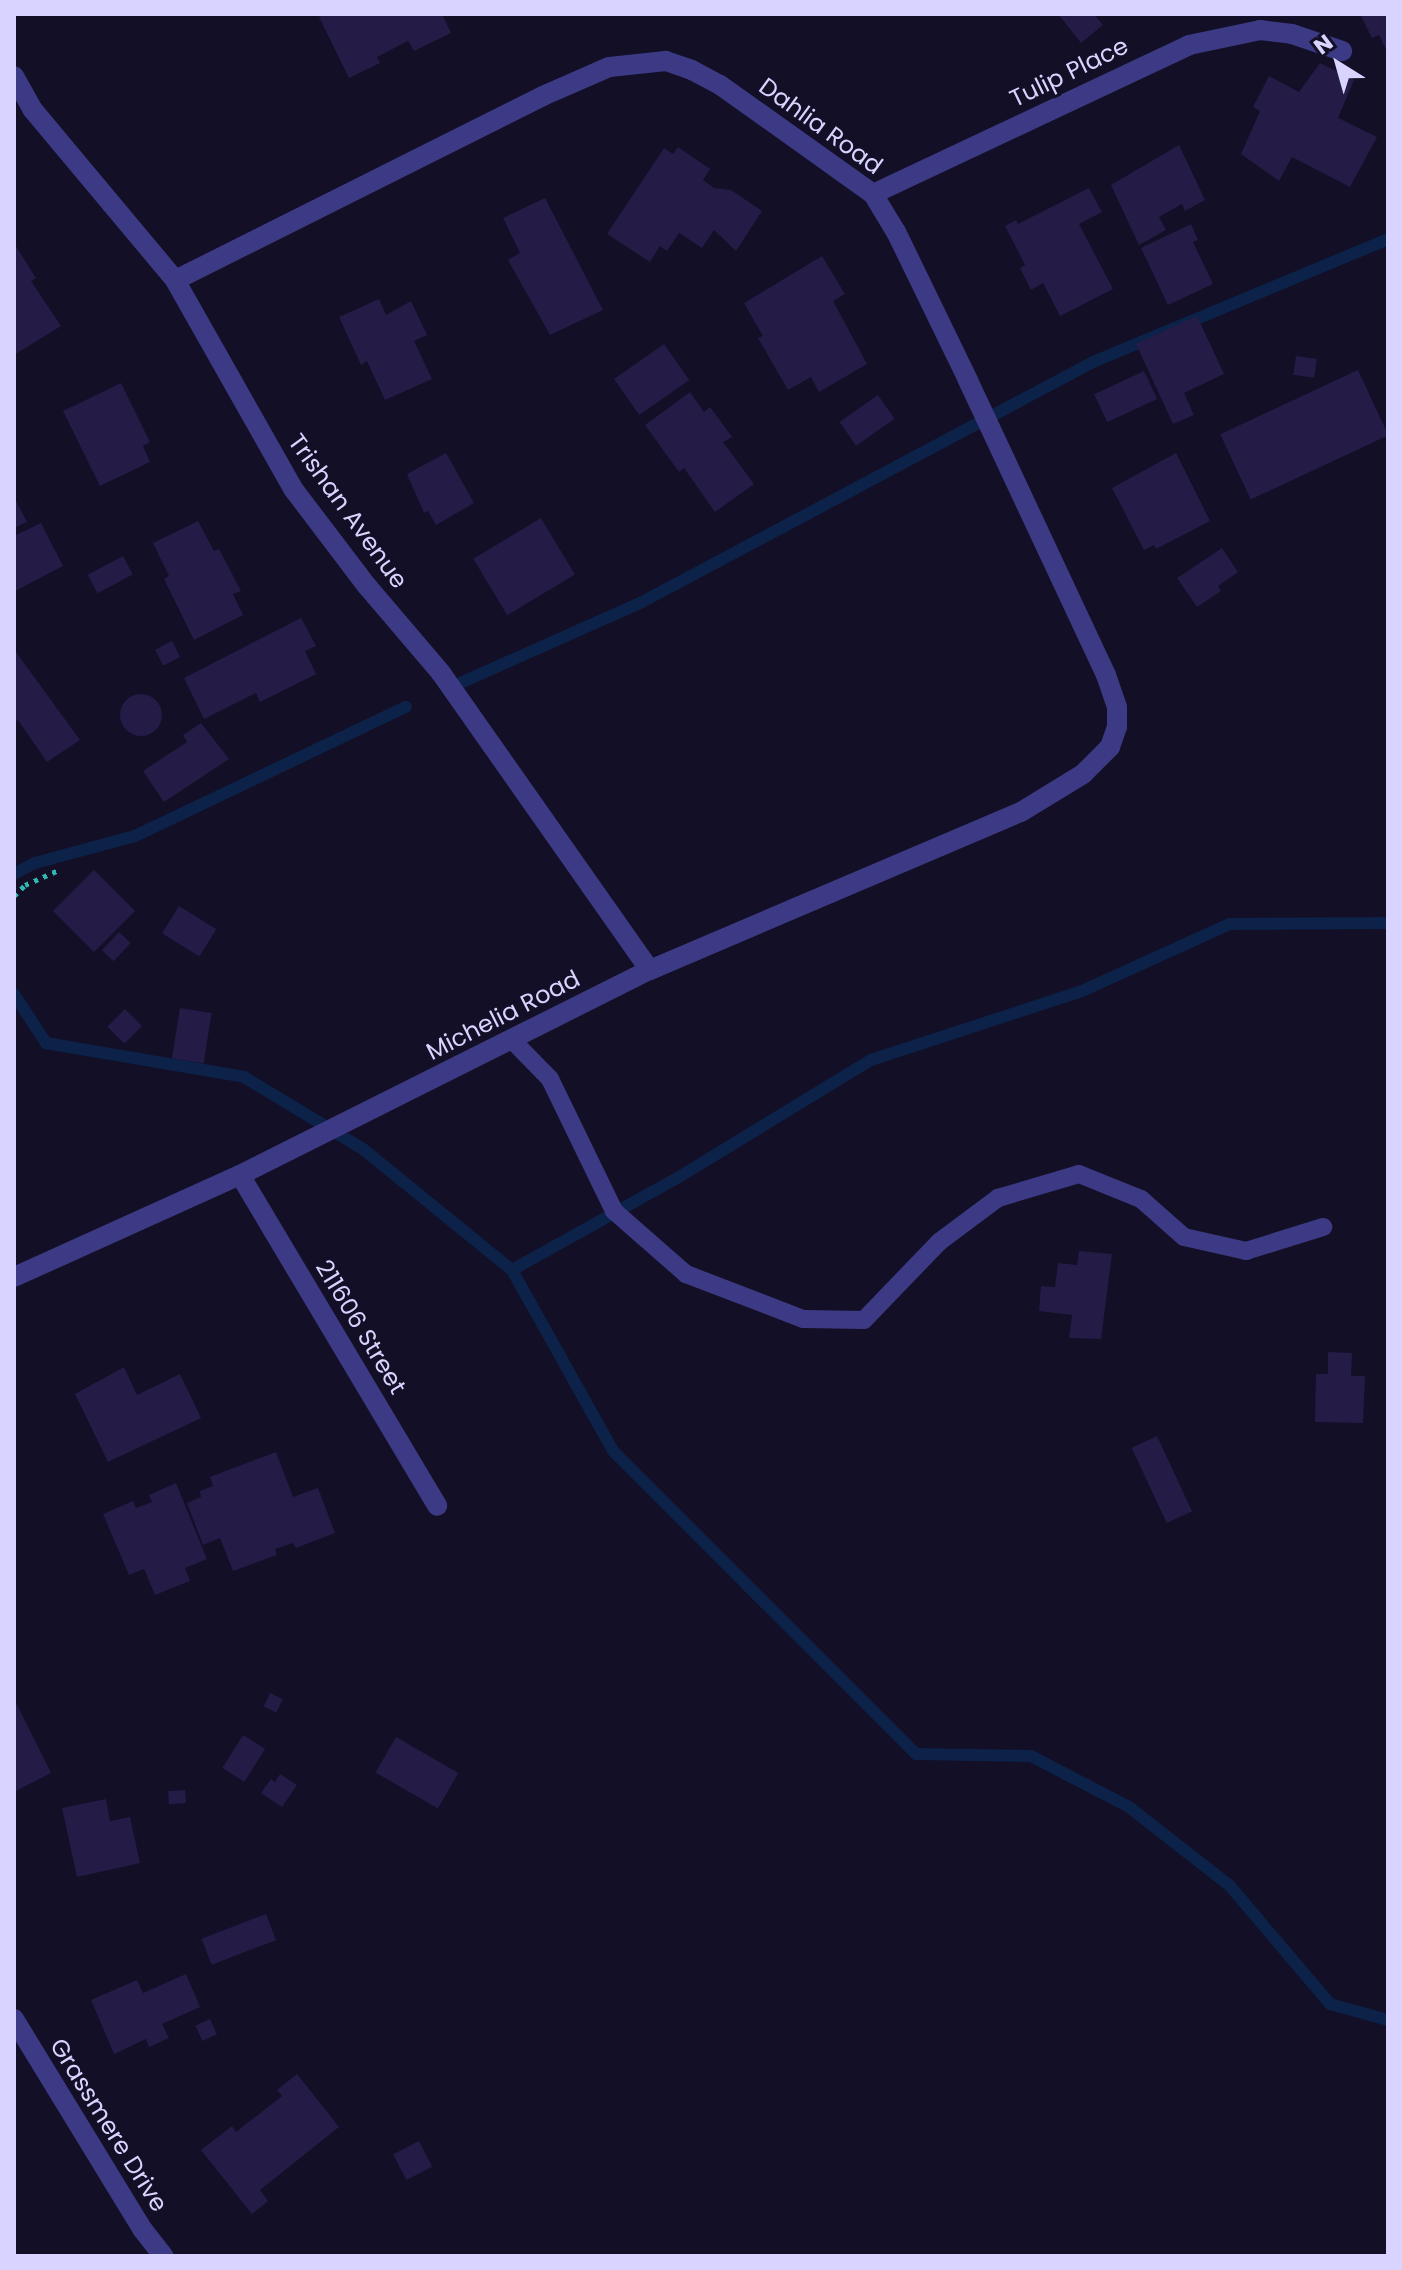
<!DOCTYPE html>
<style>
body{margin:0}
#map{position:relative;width:1402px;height:2270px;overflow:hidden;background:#130f26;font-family:Poppins,sans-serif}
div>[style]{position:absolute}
.stream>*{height:12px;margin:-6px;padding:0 6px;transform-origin:6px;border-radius:6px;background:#0c2248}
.building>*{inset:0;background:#241b47;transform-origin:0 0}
.round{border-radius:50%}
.path>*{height:5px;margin-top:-2.5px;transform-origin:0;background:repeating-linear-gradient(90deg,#2fb8b0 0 4px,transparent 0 10px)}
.service>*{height:18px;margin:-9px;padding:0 9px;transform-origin:9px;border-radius:9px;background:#3d3a85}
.minor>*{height:20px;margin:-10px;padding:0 10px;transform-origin:10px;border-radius:10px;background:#3d3a85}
span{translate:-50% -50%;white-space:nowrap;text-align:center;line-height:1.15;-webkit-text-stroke:6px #130f26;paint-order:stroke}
.street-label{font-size:24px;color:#d9d4ff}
.frame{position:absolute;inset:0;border:16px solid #d9d4ff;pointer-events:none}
.north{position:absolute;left:1298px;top:24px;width:80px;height:80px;-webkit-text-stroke:6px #130f26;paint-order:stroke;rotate:323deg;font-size:22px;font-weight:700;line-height:32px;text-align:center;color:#d9d4ff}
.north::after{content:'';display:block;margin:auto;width:28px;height:36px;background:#d9d4ff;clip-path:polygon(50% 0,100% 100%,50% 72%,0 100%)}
</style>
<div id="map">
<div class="stream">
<div style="left:458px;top:684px;width:201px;rotate:-24deg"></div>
<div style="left:642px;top:602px;width:511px;rotate:-28.02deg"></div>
<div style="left:1093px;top:362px;width:320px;rotate:-22.6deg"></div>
<div style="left:14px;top:874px;width:24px;rotate:-28deg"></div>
<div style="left:35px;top:863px;width:104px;rotate:-15.1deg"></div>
<div style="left:135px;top:836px;width:300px;rotate:-25.5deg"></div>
<div style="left:14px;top:994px;width:59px;rotate:56.9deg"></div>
<div style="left:46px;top:1043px;width:201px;rotate:9.7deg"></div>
<div style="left:244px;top:1077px;width:139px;rotate:31.2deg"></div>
<div style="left:363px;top:1149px;width:192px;rotate:39.1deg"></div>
<div style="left:512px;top:1270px;width:207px;rotate:60.8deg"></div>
<div style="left:613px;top:1451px;width:429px;rotate:45deg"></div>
<div style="left:916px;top:1754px;width:115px;rotate:1deg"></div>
<div style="left:1031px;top:1756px;width:110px;rotate:27.5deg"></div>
<div style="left:1129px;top:1807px;width:128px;rotate:38deg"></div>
<div style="left:1230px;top:1886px;width:155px;rotate:49.7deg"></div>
<div style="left:1330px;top:2004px;width:60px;rotate:15.4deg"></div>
<div style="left:512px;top:1270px;width:191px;rotate:-29.1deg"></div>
<div style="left:679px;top:1177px;width:225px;rotate:-31.4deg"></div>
<div style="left:871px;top:1060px;width:222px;rotate:-18.1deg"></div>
<div style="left:1082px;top:991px;width:162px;rotate:-24.4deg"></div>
<div style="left:1230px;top:924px;width:158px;rotate:-0.4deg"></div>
</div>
<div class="building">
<div style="clip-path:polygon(325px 14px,442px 14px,451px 33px,414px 51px,408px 41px,377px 57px,380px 63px,349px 78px,319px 17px)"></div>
<div style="clip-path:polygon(1058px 14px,1094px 14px,1103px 25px,1081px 43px)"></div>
<div style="clip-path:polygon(1360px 14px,1388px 14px,1388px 54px,1379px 35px,1372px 38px)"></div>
<div style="clip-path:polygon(1320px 63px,1354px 80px,1338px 118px,1377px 137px,1350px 187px,1292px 157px,1279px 181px,1241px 154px,1260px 111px,1253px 107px,1269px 76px,1299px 92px)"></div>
<div style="clip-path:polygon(1179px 145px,1205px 200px,1185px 211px,1182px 204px,1159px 217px,1166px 230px,1139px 245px,1111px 185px)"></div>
<div style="clip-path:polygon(678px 147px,710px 169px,703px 180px,714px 188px,731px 190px,762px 211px,736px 251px,714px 230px,702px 248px,679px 233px,667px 251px,660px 246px,650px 262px,607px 234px,664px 148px,673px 154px)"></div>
<div style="clip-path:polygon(1089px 188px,1102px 212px,1079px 224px,1113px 289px,1060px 316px,1043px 283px,1031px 290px,1020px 268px,1025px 265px,1005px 226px,1016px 220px,1018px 224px)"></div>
<div style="clip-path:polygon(545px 198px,603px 310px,550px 335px,508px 260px,520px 253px,503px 218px)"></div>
<div style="clip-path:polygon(1191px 224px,1198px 240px,1193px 242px,1213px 284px,1168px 305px,1141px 248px)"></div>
<div style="clip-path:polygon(14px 243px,36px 278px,31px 281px,61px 326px,14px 355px)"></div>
<div style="clip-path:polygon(822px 256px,845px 294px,833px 301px,867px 364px,819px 392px,811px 377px,788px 390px,758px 338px,763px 336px,744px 303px)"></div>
<div style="clip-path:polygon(379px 299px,386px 315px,411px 301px,427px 335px,414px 341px,432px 379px,385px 400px,367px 361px,361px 365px,339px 317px)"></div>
<div style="clip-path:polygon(1197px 316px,1224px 374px,1184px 393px,1194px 415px,1173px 424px,1136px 344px)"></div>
<div style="left:664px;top:344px;width:44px;height:61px;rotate:55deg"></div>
<div style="left:1296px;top:356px;width:21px;height:19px;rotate:8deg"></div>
<div style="left:1358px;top:370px;width:72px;height:152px;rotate:65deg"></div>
<div style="left:1144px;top:371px;width:31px;height:55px;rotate:65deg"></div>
<div style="clip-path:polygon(121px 383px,150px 442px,143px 446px,150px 462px,100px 486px,63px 411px)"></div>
<div style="clip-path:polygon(690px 392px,704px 412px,710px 407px,732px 437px,723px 442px,754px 484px,715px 512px,684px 468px,679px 472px,645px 425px)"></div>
<div style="left:878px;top:395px;width:29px;height:47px;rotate:55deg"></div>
<div style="clip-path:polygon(446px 453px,474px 503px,436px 525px,428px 511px,424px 513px,407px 474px)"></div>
<div style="clip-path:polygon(1176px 453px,1210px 521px,1156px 549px,1154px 545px,1144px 550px,1112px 488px)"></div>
<div style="clip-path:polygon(14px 497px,27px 522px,14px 528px)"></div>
<div style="left:541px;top:518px;width:66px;height:79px;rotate:59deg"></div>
<div style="clip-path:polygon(198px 521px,214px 551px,219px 549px,241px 591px,233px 594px,243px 615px,194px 640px,164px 579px,169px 576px,153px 543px)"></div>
<div style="clip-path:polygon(41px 523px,63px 566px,15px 591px,14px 536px)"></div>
<div style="clip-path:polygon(1222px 548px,1238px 572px,1218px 586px,1221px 591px,1197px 607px,1177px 578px)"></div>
<div style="left:123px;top:556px;width:21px;height:40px;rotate:62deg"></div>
<div style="clip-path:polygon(301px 618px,316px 646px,305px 651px,316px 674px,260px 702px,256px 693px,204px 719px,184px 678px)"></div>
<div style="left:172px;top:641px;width:18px;height:19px;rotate:63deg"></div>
<div style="clip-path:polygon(16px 652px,80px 740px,47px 762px,18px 720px,14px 723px)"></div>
<div class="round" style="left:120px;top:694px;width:42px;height:42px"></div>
<div style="clip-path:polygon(201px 723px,229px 759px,164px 802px,143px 771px,187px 742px,183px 735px)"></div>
<div style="left:94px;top:870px;width:58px;height:58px;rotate:45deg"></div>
<div style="left:179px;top:906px;width:44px;height:32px;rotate:32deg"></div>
<div style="left:119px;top:932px;width:16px;height:25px;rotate:43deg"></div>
<div style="left:180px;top:1008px;width:32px;height:51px;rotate:9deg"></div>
<div style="left:125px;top:1009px;width:24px;height:25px;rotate:45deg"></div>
<div style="clip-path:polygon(1079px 1251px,1112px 1254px,1101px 1339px,1069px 1338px,1072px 1315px,1039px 1311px,1041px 1286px,1055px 1287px,1058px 1263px,1077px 1265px)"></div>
<div style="clip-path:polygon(1328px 1352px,1352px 1353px,1351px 1376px,1365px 1376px,1363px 1423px,1315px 1422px,1316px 1374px,1328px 1374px)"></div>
<div style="clip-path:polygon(124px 1367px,137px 1395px,180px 1374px,201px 1418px,108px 1462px,75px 1394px)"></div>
<div style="left:1157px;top:1436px;width:83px;height:28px;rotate:65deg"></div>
<div style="clip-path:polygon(276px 1452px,293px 1497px,318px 1488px,335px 1533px,296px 1548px,293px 1543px,275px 1549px,277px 1555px,233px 1571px,220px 1538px,203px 1545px,187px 1503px,201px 1497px,200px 1491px,213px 1486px,210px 1477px)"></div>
<div style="clip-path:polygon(176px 1483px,207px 1559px,185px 1568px,190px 1581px,155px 1595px,144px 1569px,129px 1575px,103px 1514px,133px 1501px,136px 1508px,152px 1502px,149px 1495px)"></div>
<div style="left:270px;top:1693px;width:14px;height:15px;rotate:25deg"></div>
<div style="clip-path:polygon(14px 1699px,51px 1773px,14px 1792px)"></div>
<div style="left:243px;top:1735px;width:26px;height:39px;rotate:32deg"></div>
<div style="left:396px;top:1737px;width:72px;height:41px;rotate:30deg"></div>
<div style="clip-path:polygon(280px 1774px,297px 1785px,282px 1807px,261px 1793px,271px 1779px,275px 1782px)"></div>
<div style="left:185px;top:1790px;width:13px;height:17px;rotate:86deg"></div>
<div style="clip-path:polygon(106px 1799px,110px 1821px,130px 1817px,140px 1863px,77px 1877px,62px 1808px)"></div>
<div style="left:266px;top:1914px;width:28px;height:69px;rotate:69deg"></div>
<div style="clip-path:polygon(186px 1974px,200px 2007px,162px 2024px,169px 2038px,149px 2047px,146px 2039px,114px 2054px,91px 2000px,137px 1980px,143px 1993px)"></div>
<div style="left:210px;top:2019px;width:17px;height:16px;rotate:66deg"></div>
<div style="clip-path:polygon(297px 2074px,339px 2127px,260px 2190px,268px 2201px,252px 2214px,201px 2150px,232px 2126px,236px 2132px,282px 2096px,277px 2090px)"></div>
<div style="left:419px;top:2141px;width:29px;height:29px;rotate:63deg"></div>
</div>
<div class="path">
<div style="left:14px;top:896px;width:16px;rotate:-45deg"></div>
<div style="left:25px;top:885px;width:39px;rotate:-24deg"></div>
</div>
<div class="service">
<div style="left:512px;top:1040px;width:54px;rotate:45.7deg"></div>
<div style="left:550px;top:1079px;width:147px;rotate:64.1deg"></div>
<div style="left:614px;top:1211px;width:96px;rotate:41.2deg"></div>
<div style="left:686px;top:1274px;width:125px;rotate:21deg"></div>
<div style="left:803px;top:1319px;width:61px;rotate:0.9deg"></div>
<div style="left:864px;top:1320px;width:108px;rotate:-46.1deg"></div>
<div style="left:939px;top:1242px;width:74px;rotate:-36.7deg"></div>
<div style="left:998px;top:1198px;width:84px;rotate:-16.5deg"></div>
<div style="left:1079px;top:1174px;width:67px;rotate:22deg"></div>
<div style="left:1141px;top:1199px;width:57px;rotate:41.5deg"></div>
<div style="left:1184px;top:1237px;width:64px;rotate:12.7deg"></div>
<div style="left:1246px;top:1251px;width:81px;rotate:-17.3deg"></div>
</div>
<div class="minor">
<div style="left:14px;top:76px;width:39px;rotate:61deg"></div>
<div style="left:33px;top:110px;width:222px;rotate:50.1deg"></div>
<div style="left:175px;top:280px;width:241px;rotate:60.5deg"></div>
<div style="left:294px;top:490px;width:121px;rotate:52.8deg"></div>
<div style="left:367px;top:586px;width:114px;rotate:49.6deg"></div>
<div style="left:441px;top:673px;width:363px;rotate:54.9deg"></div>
<div style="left:873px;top:194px;width:349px;rotate:-25.2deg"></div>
<div style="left:1189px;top:45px;width:73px;rotate:-11.9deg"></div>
<div style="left:1260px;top:30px;width:32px;rotate:7deg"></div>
<div style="left:1292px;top:34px;width:53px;rotate:18.8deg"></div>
<div style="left:240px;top:1175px;width:385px;rotate:59.2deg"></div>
<div style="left:14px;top:1277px;width:248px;rotate:-24.3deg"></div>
<div style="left:240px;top:1175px;width:458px;rotate:-26.6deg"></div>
<div style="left:650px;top:970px;width:403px;rotate:-23.1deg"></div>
<div style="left:1021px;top:812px;width:73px;rotate:-31.5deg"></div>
<div style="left:1083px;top:774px;width:38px;rotate:-45deg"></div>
<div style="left:1110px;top:747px;width:21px;rotate:-71deg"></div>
<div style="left:1117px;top:727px;width:20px;rotate:-90deg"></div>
<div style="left:1117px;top:707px;width:34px;rotate:-109deg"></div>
<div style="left:1106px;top:675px;width:326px;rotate:-115.1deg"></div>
<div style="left:968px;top:380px;width:165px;rotate:-115.9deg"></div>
<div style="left:896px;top:232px;width:44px;rotate:-121.2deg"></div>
<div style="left:873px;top:194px;width:188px;rotate:-144.5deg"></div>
<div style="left:720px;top:85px;width:32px;rotate:-152deg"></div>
<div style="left:692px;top:70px;width:28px;rotate:-161deg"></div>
<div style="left:666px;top:61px;width:57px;rotate:174deg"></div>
<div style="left:609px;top:67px;width:72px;rotate:156.3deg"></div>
<div style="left:543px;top:96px;width:411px;rotate:153.4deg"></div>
<div style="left:14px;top:2019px;width:247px;rotate:58.6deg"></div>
<div style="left:143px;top:2230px;width:33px;rotate:52deg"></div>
</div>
<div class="street-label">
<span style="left:1069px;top:72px;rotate:-26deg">Tulip Place</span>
<span style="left:821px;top:126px;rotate:36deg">Dahlia Road</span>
<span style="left:348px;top:511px;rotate:54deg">Trishan Avenue</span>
<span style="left:503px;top:1015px;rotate:-27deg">Michelia Road</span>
<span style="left:361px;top:1327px;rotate:59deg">211606 Street</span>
<span style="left:109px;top:2125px;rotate:58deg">Grassmere Drive</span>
</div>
<div class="frame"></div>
<div class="north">N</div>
</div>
